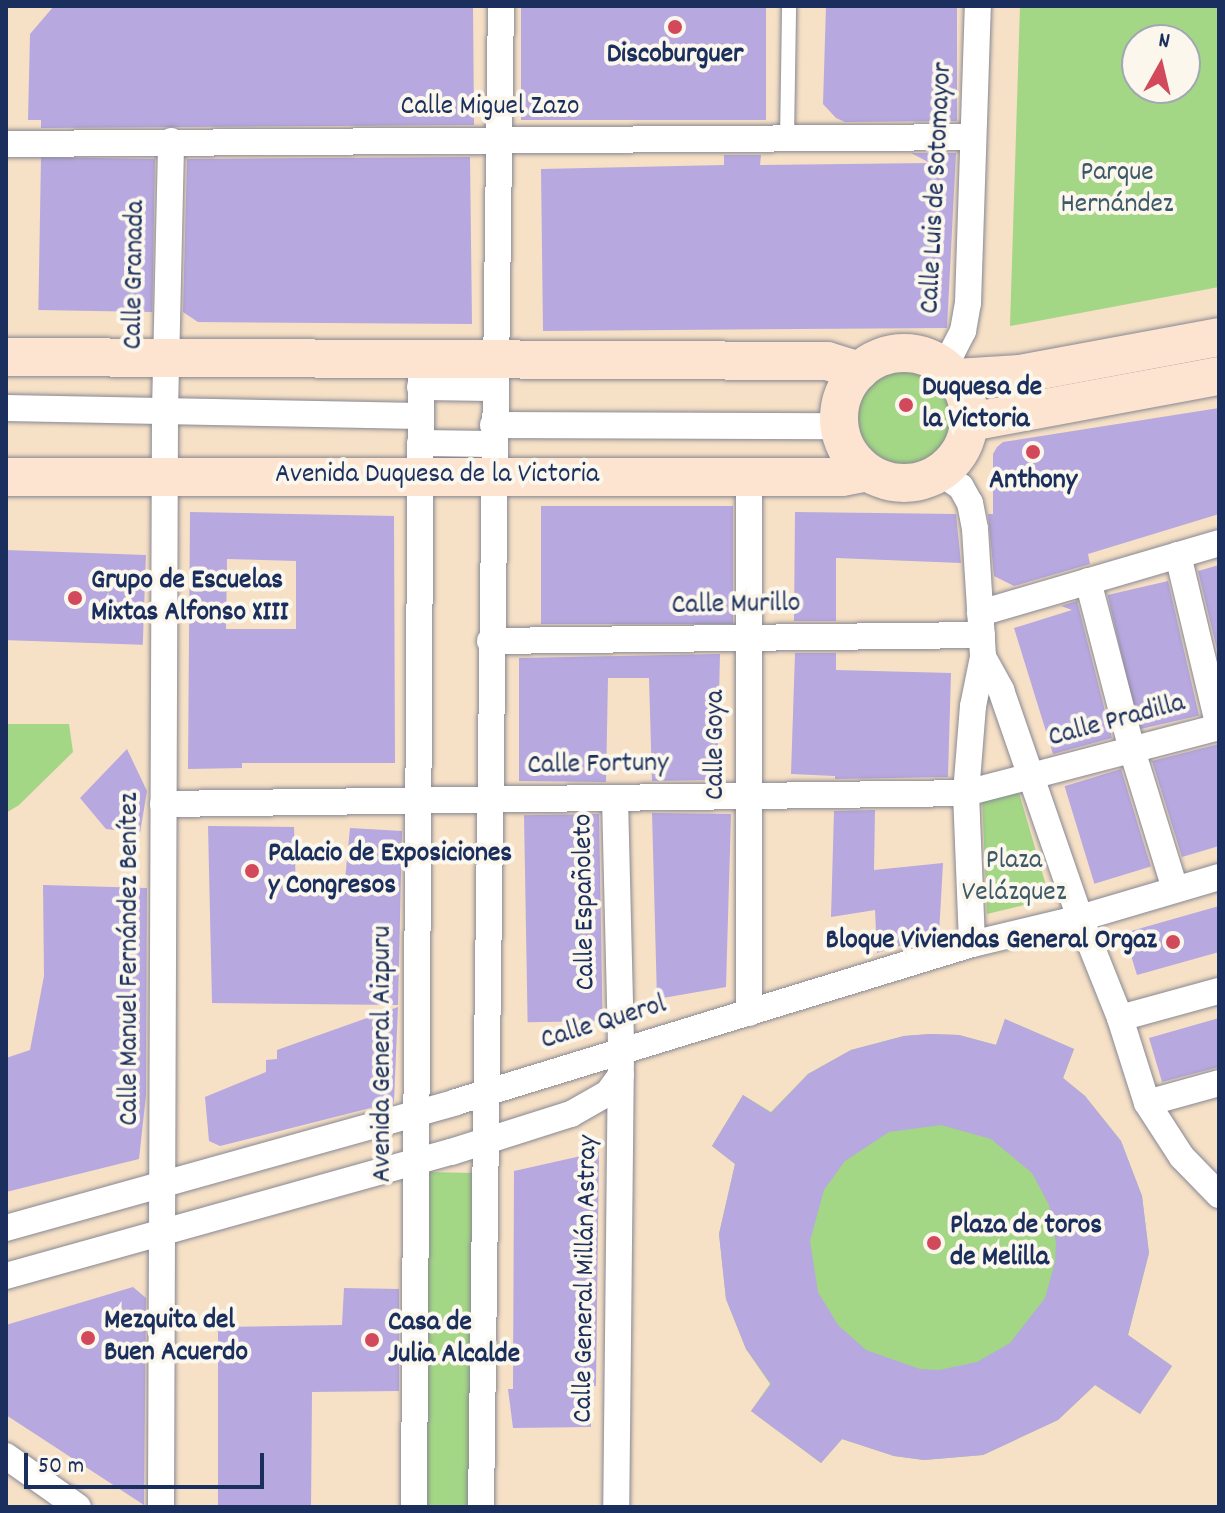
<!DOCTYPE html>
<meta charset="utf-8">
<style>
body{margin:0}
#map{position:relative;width:1225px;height:1513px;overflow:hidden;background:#f6e0c6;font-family:Dekko,sans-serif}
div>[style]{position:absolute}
.green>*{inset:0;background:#a3d685;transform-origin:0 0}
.round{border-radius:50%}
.building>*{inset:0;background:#b7a8df;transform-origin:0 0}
.roads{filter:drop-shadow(0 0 2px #888892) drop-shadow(0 0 2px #888892)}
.lane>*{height:14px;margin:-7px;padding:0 7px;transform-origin:7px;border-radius:7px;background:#fff}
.street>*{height:26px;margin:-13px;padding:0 13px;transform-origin:13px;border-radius:13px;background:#fff}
.secondary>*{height:38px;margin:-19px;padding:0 19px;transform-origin:19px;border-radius:19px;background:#fde4d1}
.secondary>.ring{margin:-19px;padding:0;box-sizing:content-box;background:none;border:38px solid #fde4d1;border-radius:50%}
.dots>*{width:22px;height:22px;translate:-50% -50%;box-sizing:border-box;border:4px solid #fbf7ec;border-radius:50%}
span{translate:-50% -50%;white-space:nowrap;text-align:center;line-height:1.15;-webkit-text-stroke:8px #fbf7ec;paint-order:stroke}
.poi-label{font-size:28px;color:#1b2f5e;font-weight:700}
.left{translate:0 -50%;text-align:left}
.right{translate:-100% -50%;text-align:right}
.street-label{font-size:28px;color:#1b2f5e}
.park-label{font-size:28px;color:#3d5968}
.frame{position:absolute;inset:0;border:8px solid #1b2f5e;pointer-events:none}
.north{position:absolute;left:1121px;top:24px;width:80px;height:80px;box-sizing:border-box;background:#fbf7ec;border:2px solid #a1a7b3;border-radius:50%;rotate:8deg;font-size:22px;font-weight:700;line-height:32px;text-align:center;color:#1b2f5e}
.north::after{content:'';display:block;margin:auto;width:28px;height:36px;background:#d1495b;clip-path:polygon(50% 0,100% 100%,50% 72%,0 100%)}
.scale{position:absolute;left:24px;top:1453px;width:240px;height:36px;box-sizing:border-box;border:4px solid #1b2f5e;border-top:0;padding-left:10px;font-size:24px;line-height:28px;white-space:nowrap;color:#1b2f5e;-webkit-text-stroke:6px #fbf7ec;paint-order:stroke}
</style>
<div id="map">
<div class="green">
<div style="clip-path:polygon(evenodd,1020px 6px,1219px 6px,1219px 287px,1010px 326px,1020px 6px,1137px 40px,1185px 40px,1185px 88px,1137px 88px,1137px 40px)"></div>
<div class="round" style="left:858px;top:370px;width:94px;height:94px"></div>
<div style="clip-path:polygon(6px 724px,69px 724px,73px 752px,19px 805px,6px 813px)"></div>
<div style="clip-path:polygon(1019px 793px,1050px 899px,987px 914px,982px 795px)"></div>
<div style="clip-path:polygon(1005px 1019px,1074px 1049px,1063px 1078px,1085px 1096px,1121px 1141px,1142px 1196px,1149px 1253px,1128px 1335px,1172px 1366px,1140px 1414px,1095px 1385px,1058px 1420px,983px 1455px,924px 1460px,894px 1456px,842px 1439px,821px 1463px,751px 1411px,770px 1384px,746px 1349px,726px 1299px,719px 1234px,735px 1164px,712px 1146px,743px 1095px,771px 1112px,808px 1074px,851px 1050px,904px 1036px,930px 1034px,959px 1035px,996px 1045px)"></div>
<div style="left:477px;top:1173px;width:334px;height:54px;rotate:91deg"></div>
</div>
<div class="building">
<div style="clip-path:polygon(54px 6px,473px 6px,474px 125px,41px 128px,41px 120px,28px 120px,30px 34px)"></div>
<div style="left:521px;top:6px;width:245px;height:114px"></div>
<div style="clip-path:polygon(826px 6px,957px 6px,957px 121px,845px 122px,836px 118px,823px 104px)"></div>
<div style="clip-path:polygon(911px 153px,956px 153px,947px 328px,543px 331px,541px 169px,724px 165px,724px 155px,761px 155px,760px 165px,930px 163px)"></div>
<div style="clip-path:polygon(470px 157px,472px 324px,198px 322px,183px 312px,187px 159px)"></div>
<div style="left:155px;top:159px;width:153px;height:114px;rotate:91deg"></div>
<div style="clip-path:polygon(1219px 408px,1219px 514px,1088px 554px,1090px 564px,1014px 586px,994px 576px,988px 514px,993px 514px,993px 454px,997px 447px,1003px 442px)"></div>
<div style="left:541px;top:506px;width:192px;height:118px"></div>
<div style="clip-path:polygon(evenodd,190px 512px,394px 516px,395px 763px,242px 763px,242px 768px,188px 769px,190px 512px,227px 559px,296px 561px,296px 629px,226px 629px,227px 559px)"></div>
<div style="clip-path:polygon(795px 512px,956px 514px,961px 563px,836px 558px,836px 621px,794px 621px)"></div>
<div style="left:6px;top:550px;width:140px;height:90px;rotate:2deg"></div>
<div style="clip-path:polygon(1219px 565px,1219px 658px,1198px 571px)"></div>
<div style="left:1168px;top:581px;width:138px;height:62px;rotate:77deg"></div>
<div style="clip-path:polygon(1077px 601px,1112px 738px,1053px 754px,1014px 628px,1072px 610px,1061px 606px)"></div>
<div style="clip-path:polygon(795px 653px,836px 653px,836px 670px,951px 673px,948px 777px,835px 779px,835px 776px,791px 774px)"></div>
<div style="clip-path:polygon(720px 654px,717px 780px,652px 781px,649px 678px,608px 678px,606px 782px,519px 781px,519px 658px)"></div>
<div style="clip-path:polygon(1219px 744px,1219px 846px,1182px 857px,1152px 761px)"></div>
<div style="clip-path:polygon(127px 749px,147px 791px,140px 833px,106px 829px,80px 798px)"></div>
<div style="left:1121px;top:769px;width:102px;height:59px;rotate:73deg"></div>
<div style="clip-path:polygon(875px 810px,874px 870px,943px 863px,939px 934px,877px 953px,875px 910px,831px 917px,834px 811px)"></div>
<div style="clip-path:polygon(652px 813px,731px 814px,726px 987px,657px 999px)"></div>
<div style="left:599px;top:814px;width:207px;height:75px;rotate:89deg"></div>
<div style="clip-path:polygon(208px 826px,294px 827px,296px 892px,344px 890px,350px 828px,402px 831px,398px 1005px,212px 1003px)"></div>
<div style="clip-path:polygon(43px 885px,147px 888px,146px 1095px,139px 1159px,6px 1192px,6px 1058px,30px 1050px,44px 976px)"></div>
<div style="clip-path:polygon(1219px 906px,1219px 952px,1137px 975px,1124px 933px)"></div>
<div style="clip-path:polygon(398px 1007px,394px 1102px,220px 1146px,209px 1141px,205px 1097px,266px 1072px,266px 1060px,277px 1059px,277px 1050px)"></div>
<div style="clip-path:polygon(1219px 1018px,1219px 1067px,1162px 1082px,1149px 1038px)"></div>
<div style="clip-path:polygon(evenodd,1005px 1019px,1074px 1049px,1063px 1078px,1085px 1096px,1121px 1141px,1142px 1196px,1149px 1253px,1128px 1335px,1172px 1366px,1140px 1414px,1095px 1385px,1058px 1420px,983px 1455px,924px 1460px,894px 1456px,842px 1439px,821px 1463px,751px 1411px,771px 1384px,746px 1349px,726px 1299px,719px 1234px,735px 1164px,712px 1146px,743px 1095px,771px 1113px,808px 1074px,851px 1050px,904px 1036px,930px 1034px,959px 1035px,996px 1045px,1005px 1019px,941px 1125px,991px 1139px,1032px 1173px,1049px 1205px,1056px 1243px,1055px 1262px,1045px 1298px,1010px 1343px,977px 1362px,939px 1370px,920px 1369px,866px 1350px,838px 1325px,818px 1292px,810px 1241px,824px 1190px,845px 1161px,889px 1132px,941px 1125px)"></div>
<div style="clip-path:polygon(599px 1152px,596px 1386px,591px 1386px,591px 1427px,513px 1428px,508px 1389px,513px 1389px,514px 1171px)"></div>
<div style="clip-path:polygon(133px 1287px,146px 1298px,144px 1505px,6px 1415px,6px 1325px)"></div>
<div style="clip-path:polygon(344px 1288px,399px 1289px,399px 1391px,312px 1392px,311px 1507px,218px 1507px,218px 1327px,342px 1325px)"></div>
</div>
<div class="roads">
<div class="lane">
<div style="left:787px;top:139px;width:133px;rotate:-89.1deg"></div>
</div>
<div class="street">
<div style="left:6px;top:144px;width:967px;rotate:-0.41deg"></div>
<div style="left:944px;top:368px;width:42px;rotate:-62.8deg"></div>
<div style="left:963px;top:331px;width:28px;rotate:-80deg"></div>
<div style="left:968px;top:303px;width:297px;rotate:-88.1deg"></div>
<div style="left:420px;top:387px;width:74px;rotate:0.8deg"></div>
<div style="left:6px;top:408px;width:414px;rotate:1.1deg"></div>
<div style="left:493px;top:425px;width:346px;rotate:0.2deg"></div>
<div style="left:420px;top:443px;width:73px;rotate:0.8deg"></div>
<div style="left:941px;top:473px;width:24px;rotate:35deg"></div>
<div style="left:961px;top:487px;width:18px;rotate:61deg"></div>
<div style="left:970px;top:503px;width:26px;rotate:79deg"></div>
<div style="left:975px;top:529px;width:128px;rotate:86.4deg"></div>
<div style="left:983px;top:657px;width:50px;rotate:101.5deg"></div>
<div style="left:973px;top:706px;width:87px;rotate:94.6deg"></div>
<div style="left:966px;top:793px;width:151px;rotate:87.7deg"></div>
<div style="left:749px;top:477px;width:536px;rotate:90deg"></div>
<div style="left:1178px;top:555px;width:177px;rotate:76.6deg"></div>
<div style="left:1088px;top:581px;width:175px;rotate:75.4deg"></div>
<div style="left:1132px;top:750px;width:145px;rotate:72.8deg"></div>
<div style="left:980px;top:613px;width:249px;rotate:-16.3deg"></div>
<div style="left:490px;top:641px;width:492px;rotate:-0.7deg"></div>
<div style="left:983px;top:657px;width:38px;rotate:61deg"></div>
<div style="left:1001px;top:690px;width:241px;rotate:70.9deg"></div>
<div style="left:1080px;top:918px;width:108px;rotate:68.2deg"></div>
<div style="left:1120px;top:1018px;width:89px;rotate:72.4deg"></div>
<div style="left:1147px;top:1103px;width:64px;rotate:57.1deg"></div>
<div style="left:1182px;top:1157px;width:53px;rotate:45.8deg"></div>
<div style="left:615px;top:798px;width:254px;rotate:88.6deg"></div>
<div style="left:621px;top:1052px;width:455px;rotate:90.6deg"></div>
<div style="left:163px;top:804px;width:803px;rotate:-0.78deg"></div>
<div style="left:966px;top:793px;width:261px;rotate:-14.6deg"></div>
<div style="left:1120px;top:1018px;width:103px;rotate:-15.3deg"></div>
<div style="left:1147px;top:1103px;width:75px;rotate:-15.5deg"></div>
<div style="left:6px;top:1228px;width:467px;rotate:-15.6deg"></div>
<div style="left:456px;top:1102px;width:540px;rotate:-17.02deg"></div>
<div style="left:972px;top:944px;width:111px;rotate:-13.5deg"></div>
<div style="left:1080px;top:918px;width:145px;rotate:-16.4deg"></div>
<div style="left:6px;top:1276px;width:462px;rotate:-15.6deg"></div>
<div style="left:451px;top:1152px;width:126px;rotate:-17.6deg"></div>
<div style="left:571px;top:1114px;width:43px;rotate:-29.6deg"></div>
<div style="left:608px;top:1093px;width:22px;rotate:-54deg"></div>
<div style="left:6px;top:1456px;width:88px;rotate:35.3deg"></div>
<div style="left:161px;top:1507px;width:1096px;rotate:-89.79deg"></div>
<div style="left:165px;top:411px;width:270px;rotate:-88.7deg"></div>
<div style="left:414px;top:1507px;width:1146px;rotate:-89.65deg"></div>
<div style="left:481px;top:1507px;width:1501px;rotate:-89.24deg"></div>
</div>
<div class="secondary">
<div class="ring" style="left:839px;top:353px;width:92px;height:92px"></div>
<div style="left:6px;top:357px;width:821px;rotate:0.28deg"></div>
<div style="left:827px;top:361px;width:34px;rotate:17deg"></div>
<div style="left:956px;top:378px;width:64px;rotate:-3.6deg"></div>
<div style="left:1020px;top:374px;width:202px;rotate:-10.5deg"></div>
<div style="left:970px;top:422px;width:253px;rotate:-10.5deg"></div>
<div style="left:6px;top:477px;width:836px"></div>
<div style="left:842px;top:477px;width:25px;rotate:-11deg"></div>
</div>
</div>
<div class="dots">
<div style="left:675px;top:27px;background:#d1495b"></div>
<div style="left:906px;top:405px;background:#d1495b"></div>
<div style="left:1033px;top:452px;background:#d1495b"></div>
<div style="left:75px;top:598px;background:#d1495b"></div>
<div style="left:252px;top:871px;background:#d1495b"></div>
<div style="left:1173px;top:942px;background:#d1495b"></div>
<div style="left:934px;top:1243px;background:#d1495b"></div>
<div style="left:88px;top:1338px;background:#d1495b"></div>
<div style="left:372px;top:1340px;background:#d1495b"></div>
</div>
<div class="poi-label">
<span style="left:675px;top:56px">Discoburguer</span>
<span class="left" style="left:922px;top:405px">Duquesa de<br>la Victoria</span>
<span style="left:1033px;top:482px">Anthony</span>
<span class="left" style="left:91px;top:598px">Grupo de Escuelas<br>Mixtas Alfonso XIII</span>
<span class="left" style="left:268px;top:871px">Palacio de Exposiciones<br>y Congresos</span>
<span class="right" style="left:1157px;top:942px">Bloque Viviendas General Orgaz</span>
<span class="left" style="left:950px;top:1243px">Plaza de toros<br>de Melilla</span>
<span class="left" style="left:104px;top:1338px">Mezquita del<br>Buen Acuerdo</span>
<span class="left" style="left:388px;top:1340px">Casa de<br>Julia Alcalde</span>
</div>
<div class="street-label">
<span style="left:490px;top:108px">Calle Miguel Zazo</span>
<span style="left:938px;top:188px;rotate:-87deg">Calle Luis de Sotomayor</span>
<span style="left:136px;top:275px;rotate:-89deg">Calle Granada</span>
<span style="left:437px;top:476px">Avenida Duquesa de la Victoria</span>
<span style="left:736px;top:606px;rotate:-1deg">Calle Murillo</span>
<span style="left:1117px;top:722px;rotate:-15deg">Calle Pradilla</span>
<span style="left:717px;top:745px;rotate:-90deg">Calle Goya</span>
<span style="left:598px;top:766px;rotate:-1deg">Calle Fortuny</span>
<span style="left:586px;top:902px;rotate:-91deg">Calle Españoleto</span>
<span style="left:131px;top:959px;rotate:-90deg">Calle Manuel Fernández Benítez</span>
<span style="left:604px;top:1024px;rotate:-17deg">Calle Querol</span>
<span style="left:384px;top:1054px;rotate:-90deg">Avenida General Aizpuru</span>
<span style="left:587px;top:1279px;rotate:-89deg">Calle General Millán Astray</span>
</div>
<div class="park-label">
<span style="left:1117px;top:190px">Parque<br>Hernández</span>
<span style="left:1014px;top:878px">Plaza<br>Velázquez</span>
</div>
<div class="frame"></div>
<div class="north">N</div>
<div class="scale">50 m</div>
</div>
